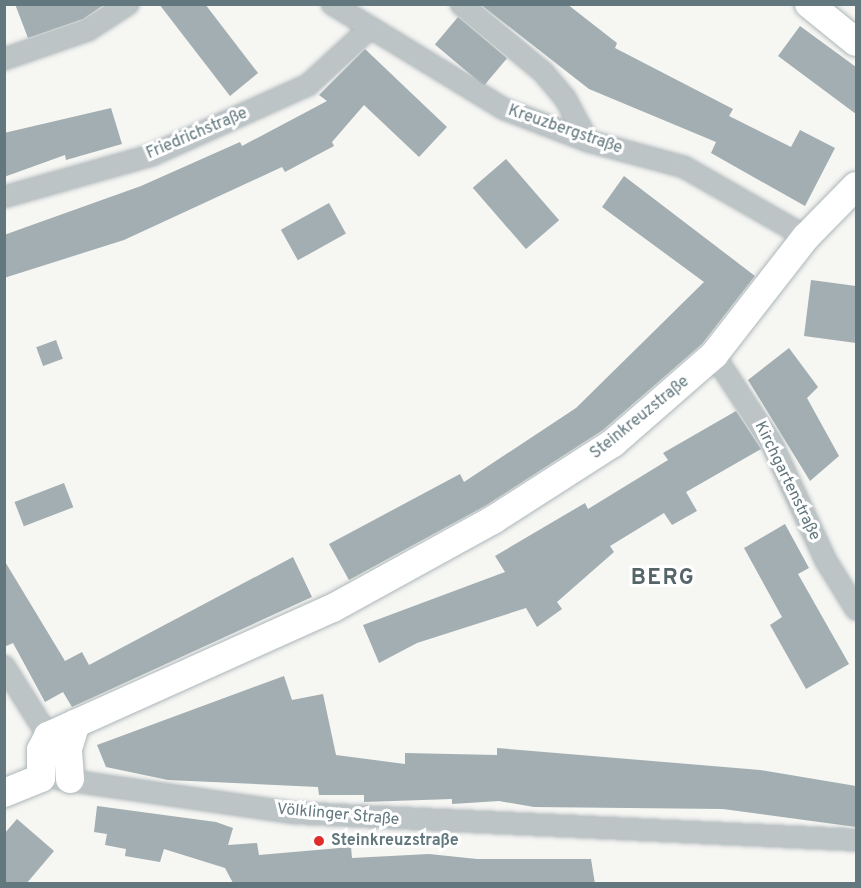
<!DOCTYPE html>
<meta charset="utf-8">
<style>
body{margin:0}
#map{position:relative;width:861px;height:888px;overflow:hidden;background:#f6f6f3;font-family:Overpass,sans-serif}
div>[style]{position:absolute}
.building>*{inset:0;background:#a2aeb1;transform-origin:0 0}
.roads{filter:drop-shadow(0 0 2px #adb6b9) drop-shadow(0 0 2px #adb6b9)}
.street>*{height:20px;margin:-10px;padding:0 10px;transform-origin:10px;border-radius:10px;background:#bdc4c6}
.secondary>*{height:28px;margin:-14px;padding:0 14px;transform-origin:14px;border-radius:14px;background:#fff}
.dots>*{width:16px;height:16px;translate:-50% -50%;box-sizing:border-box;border:3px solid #fff;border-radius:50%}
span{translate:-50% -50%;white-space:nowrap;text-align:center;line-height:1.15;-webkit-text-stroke:6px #fff;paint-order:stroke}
.street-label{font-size:16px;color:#62787e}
.poi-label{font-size:16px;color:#62787e;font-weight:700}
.left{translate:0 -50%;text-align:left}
.district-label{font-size:22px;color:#546469;font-weight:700;letter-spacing:1.5px}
.frame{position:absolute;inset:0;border:6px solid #62787e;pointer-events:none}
</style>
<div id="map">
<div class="building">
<div style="clip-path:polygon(15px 4px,105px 4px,83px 19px,28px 38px)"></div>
<div style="clip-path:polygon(159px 4px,205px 4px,258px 73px,230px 96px)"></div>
<div style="clip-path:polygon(480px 4px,567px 4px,617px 43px,615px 48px,733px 109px,729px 116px,791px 147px,800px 130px,835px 148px,805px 206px,711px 153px,716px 142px,589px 89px)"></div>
<div style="left:458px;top:17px;width:64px;height:36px;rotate:40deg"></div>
<div style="clip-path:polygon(800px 26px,856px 67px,856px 114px,778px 56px)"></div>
<div style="clip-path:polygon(365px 49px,447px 127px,419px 157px,364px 105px,332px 142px,334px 146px,285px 172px,282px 167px,124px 240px,4px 278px,4px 235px,141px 186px,240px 142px,242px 146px,327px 101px,319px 95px)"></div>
<div style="clip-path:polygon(111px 108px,122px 144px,66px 160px,65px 155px,4px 177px,4px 133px)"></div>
<div style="left:506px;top:159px;width:81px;height:44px;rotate:49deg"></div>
<div style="clip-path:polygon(624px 176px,755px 276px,702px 344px,603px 430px,485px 506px,349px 580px,329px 544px,460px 474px,464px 482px,576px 408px,704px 282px,602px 207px)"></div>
<div style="left:329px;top:203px;width:35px;height:55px;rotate:61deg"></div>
<div style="clip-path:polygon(811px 280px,856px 286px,856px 343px,804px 336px)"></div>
<div style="left:56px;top:340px;width:20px;height:21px;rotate:70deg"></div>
<div style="clip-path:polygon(789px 348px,818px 387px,807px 398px,839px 456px,810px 481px,748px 380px)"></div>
<div style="clip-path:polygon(736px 411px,761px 449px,686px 492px,697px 511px,672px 525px,664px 513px,610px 546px,614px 552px,557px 602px,562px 609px,537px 627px,526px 608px,417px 643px,379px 663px,363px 625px,505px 572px,495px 556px,585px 503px,588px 509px,668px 460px,663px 453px)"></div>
<div style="left:64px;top:483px;width:26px;height:53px;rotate:69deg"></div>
<div style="clip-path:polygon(785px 524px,809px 568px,798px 574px,849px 664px,806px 689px,770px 625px,782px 617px,744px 548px)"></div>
<div style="clip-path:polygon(293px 557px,312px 597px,72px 707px,63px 692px,45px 702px,13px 643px,4px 647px,4px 560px,65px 661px,82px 652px,89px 665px)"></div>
<div style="clip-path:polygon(284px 676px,292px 700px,323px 694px,336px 755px,405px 764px,405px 753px,497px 755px,497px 748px,760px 770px,856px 786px,856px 827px,723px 809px,534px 807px,499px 801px,452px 804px,452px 799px,364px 802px,364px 795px,319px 795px,318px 787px,168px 780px,106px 767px,97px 745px)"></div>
<div style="clip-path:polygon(97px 806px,216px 822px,233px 828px,228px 845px,257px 843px,259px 855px,351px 847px,352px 858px,429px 854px,477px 859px,591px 859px,595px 884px,233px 883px,225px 868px,164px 849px,160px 862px,125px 856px,126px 849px,105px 845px,107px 834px,94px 832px)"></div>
<div style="clip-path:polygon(17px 819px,54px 851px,26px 884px,4px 884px,4px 834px)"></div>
</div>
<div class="roads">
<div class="street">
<div style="left:332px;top:4px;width:202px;rotate:31.4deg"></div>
<div style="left:504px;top:109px;width:90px;rotate:20.9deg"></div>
<div style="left:588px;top:141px;width:99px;rotate:15.2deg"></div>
<div style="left:684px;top:167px;width:141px;rotate:29.8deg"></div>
<div style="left:461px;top:4px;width:107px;rotate:39.7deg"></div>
<div style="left:543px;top:72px;width:34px;rotate:50deg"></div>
<div style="left:565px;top:98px;width:49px;rotate:61.9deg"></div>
<div style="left:4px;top:59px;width:89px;rotate:-19deg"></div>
<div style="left:88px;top:30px;width:48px;rotate:-33deg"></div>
<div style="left:4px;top:197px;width:154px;rotate:-15.8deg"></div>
<div style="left:152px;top:155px;width:171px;rotate:-24.2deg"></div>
<div style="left:308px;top:85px;width:83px;rotate:-42.6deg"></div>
<div style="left:714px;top:355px;width:104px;rotate:56.8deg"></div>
<div style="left:771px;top:442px;width:131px;rotate:65.2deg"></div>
<div style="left:826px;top:561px;width:57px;rotate:58deg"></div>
<div style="left:4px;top:666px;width:83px;rotate:57.8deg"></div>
<div style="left:59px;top:779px;width:239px;rotate:8.2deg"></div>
<div style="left:296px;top:813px;width:561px;rotate:2.76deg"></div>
</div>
<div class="secondary">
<div style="left:809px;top:4px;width:60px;rotate:39deg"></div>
<div style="left:70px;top:779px;width:30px;rotate:-94deg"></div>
<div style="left:68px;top:749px;width:27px;rotate:-73deg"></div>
<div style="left:4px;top:793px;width:40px;rotate:-22deg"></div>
<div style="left:41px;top:778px;width:28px;rotate:-90deg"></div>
<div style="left:41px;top:750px;width:16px;rotate:-63deg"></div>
<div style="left:48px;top:736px;width:312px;rotate:-24.2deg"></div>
<div style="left:333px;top:608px;width:183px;rotate:-28.8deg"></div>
<div style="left:493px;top:520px;width:143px;rotate:-32.7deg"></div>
<div style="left:613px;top:443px;width:134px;rotate:-41.1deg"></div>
<div style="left:714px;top:355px;width:150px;rotate:-52.1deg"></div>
<div style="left:806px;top:237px;width:71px;rotate:-45.6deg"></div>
</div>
</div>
<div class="dots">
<div style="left:319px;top:841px;background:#de2d2b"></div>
</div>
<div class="street-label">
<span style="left:565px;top:130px;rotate:19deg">Kreuzbergstraße</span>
<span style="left:197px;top:134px;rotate:-23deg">Friedrichstraße</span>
<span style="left:640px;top:418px;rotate:-39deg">Steinkreuzstraße</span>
<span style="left:787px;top:481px;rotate:64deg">Kirchgartenstraße</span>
<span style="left:338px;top:815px;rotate:5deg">Völklinger Straße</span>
</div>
<div class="poi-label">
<span class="left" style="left:331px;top:841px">Steinkreuzstraße</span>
</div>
<div class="district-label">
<span style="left:663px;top:579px">BERG</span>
</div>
<div class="frame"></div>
</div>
